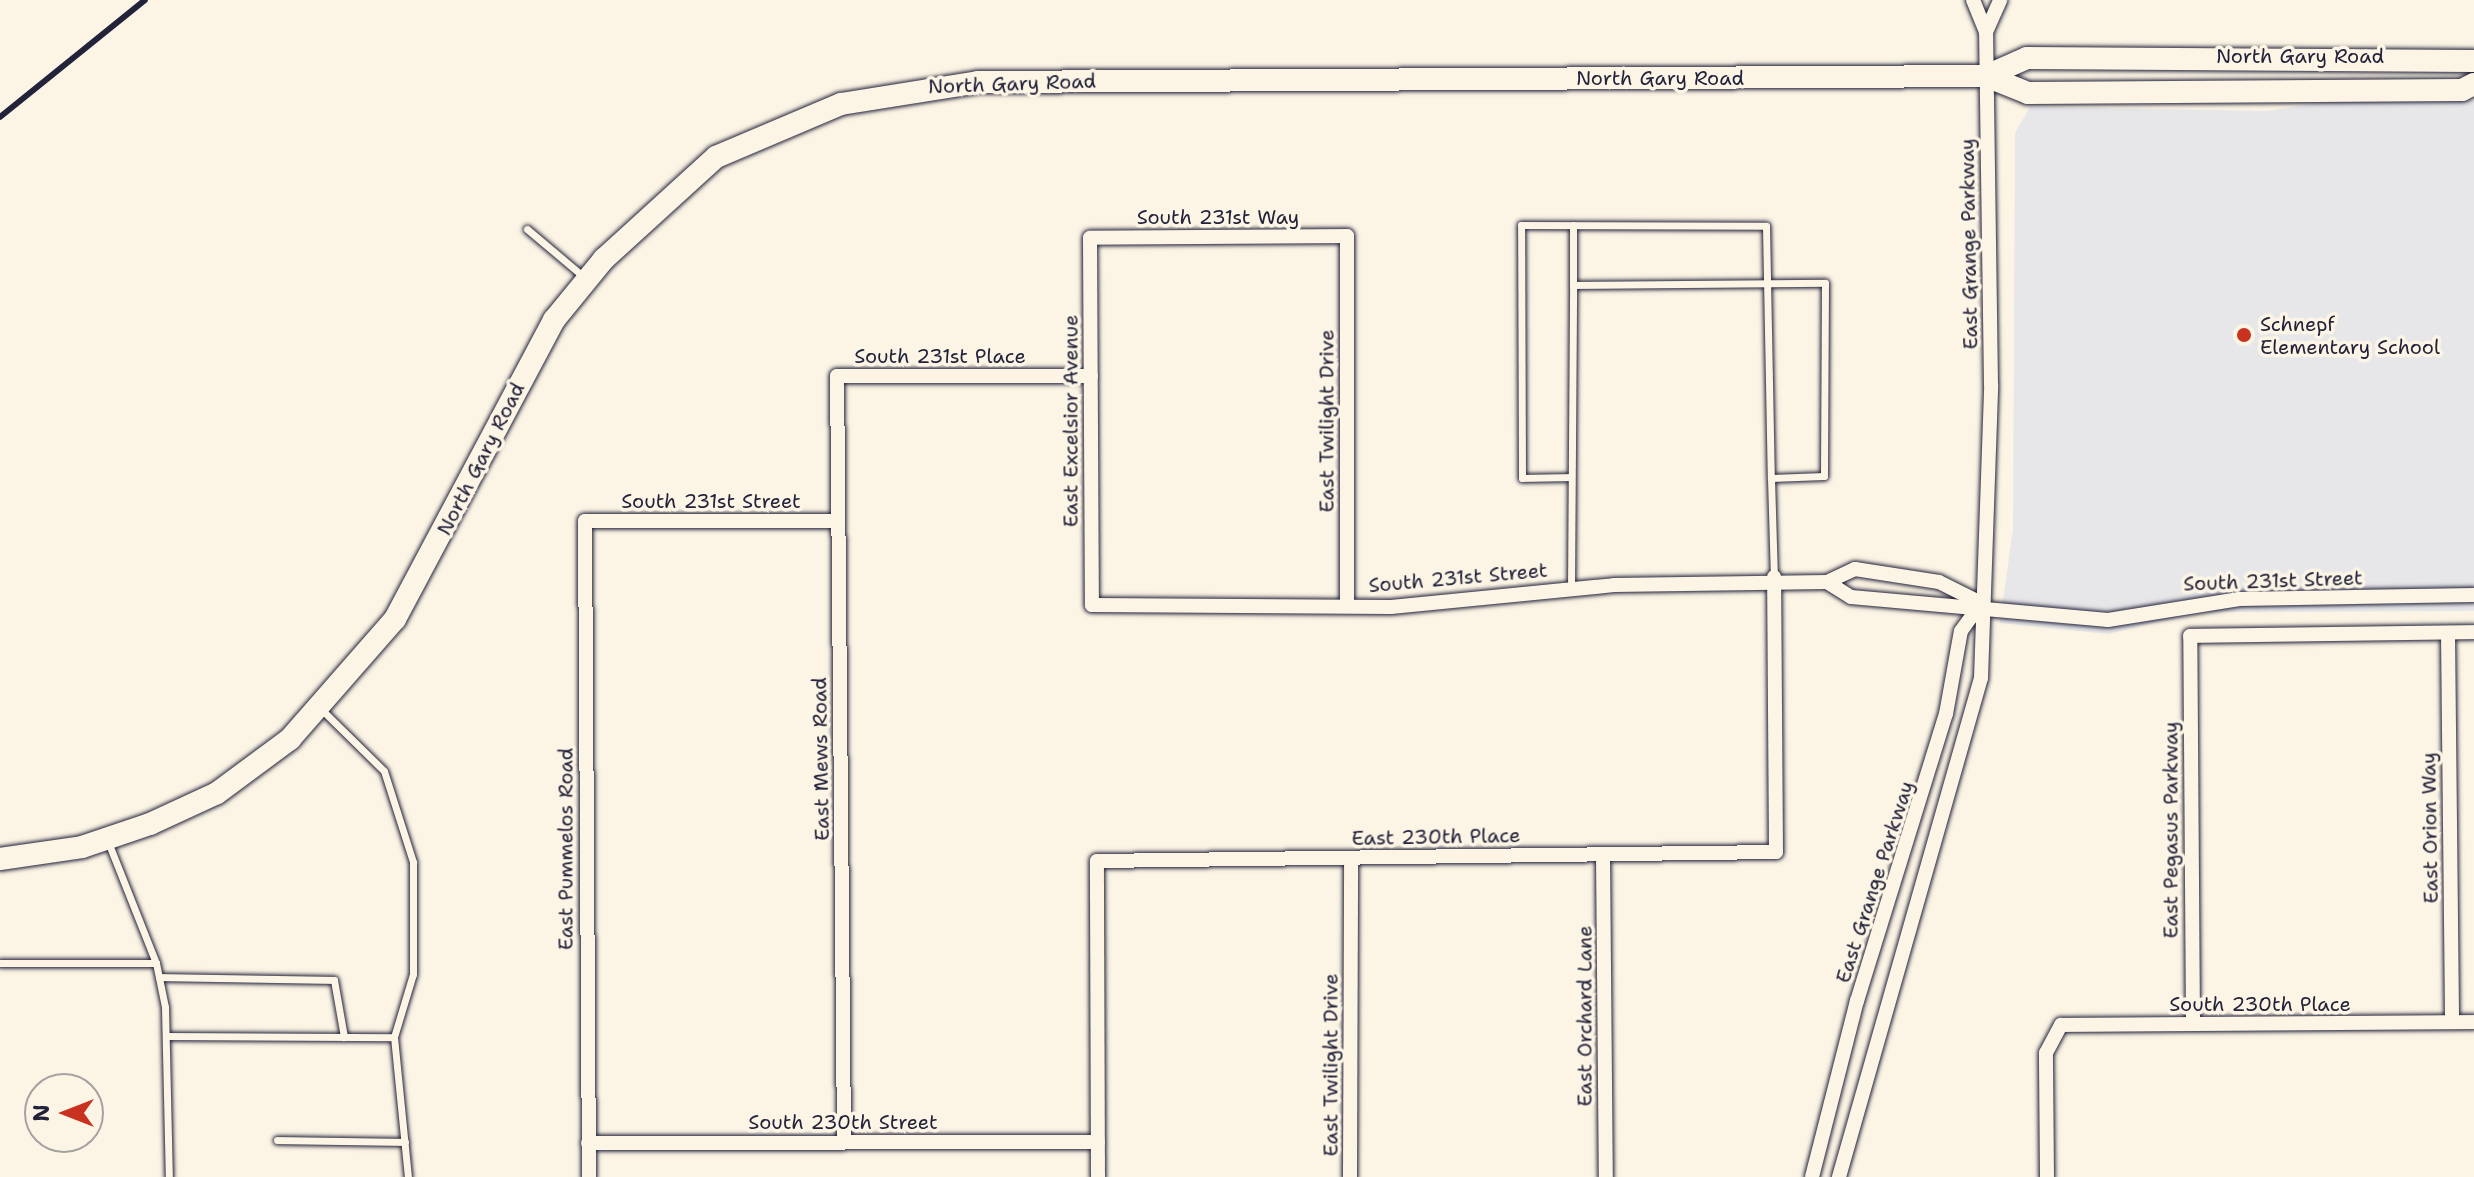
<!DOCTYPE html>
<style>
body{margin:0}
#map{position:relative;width:2474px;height:1177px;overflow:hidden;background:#fcf5e5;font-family:"Shantell Sans",sans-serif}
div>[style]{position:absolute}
.built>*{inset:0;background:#e7e7ea}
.roads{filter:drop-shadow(0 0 2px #22223b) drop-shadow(0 0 2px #22223b)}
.service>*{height:7px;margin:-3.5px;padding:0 3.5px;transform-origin:3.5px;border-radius:3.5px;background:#fcf5e5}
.minor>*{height:14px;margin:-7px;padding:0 7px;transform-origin:7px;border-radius:7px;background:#fcf5e5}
.secondary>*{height:22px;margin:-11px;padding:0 11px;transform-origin:11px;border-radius:11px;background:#fcf5e5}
.rail>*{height:6px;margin:-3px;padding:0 3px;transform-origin:3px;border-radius:3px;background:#22223b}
.dots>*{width:22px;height:22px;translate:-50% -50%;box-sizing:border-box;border:4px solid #fcf5e5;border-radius:50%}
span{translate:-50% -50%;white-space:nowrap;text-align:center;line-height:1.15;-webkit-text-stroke:7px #fcf5e5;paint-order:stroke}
.street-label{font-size:20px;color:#22223b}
.poi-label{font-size:20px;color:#22223b}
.left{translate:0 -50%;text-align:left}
.north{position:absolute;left:24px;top:1073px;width:80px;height:80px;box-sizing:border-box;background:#fcf5e5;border:2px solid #a5a1a1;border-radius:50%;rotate:270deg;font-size:22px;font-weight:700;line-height:32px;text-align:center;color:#22223b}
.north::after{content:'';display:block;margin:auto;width:28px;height:36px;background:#c8321e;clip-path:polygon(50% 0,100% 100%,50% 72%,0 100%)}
</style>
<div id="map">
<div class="built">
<div style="clip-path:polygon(2474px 100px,2474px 611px,2199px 612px,2108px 634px,2000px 623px,2013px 529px,2015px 133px,2030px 107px,2266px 111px,2335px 101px)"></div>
</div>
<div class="roads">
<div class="service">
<div style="left:527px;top:229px;width:75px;rotate:40.1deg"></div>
<div style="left:1573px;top:285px;width:60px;rotate:-90deg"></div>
<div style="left:1571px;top:477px;width:49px;rotate:178.8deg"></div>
<div style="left:1522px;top:478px;width:253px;rotate:-90.2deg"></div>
<div style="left:1521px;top:225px;width:245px;rotate:0.2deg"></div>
<div style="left:1766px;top:226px;width:252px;rotate:88.9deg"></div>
<div style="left:1571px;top:589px;width:304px;rotate:-89.6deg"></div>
<div style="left:1573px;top:285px;width:252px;rotate:-0.5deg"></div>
<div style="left:1825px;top:283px;width:193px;rotate:90.3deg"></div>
<div style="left:1824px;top:476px;width:53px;rotate:177.8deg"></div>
<div style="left:1771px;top:478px;width:99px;rotate:88.3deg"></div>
<div style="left:321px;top:709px;width:88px;rotate:44.5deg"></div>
<div style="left:384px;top:771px;width:96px;rotate:72.3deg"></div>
<div style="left:413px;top:862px;width:112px;rotate:90deg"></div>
<div style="left:413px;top:974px;width:66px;rotate:106.8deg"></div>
<div style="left:394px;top:1037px;width:141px;rotate:84.3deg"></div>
<div style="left:0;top:963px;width:156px"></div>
<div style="left:156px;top:963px;width:130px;rotate:-111.6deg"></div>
<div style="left:156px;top:963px;width:45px;rotate:78.4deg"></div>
<div style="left:165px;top:1007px;width:170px;rotate:88.7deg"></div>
<div style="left:159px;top:977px;width:175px;rotate:1deg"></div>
<div style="left:334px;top:980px;width:58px;rotate:80deg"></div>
<div style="left:167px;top:1036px;width:227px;rotate:0.3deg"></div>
<div style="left:277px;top:1140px;width:128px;rotate:0.9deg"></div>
</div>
<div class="minor">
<div style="left:1986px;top:32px;width:35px;rotate:-66deg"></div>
<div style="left:1827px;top:582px;width:28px;rotate:32deg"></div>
<div style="left:1851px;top:597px;width:258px;rotate:5.1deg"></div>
<div style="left:2108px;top:620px;width:133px;rotate:-9.1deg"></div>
<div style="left:2239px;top:599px;width:235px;rotate:-1deg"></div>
<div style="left:1347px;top:606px;width:370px;rotate:-90deg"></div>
<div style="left:1347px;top:236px;width:257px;rotate:179.6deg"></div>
<div style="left:1090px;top:238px;width:367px;rotate:89.7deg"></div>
<div style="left:1092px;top:605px;width:299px;rotate:0.4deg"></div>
<div style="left:1391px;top:607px;width:224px;rotate:-5.6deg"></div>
<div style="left:1614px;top:585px;width:213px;rotate:-0.8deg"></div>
<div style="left:1827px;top:582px;width:31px;rotate:-25deg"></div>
<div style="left:1855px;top:569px;width:85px;rotate:8.8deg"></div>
<div style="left:1939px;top:582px;width:47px;rotate:26.6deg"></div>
<div style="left:2448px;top:633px;width:389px;rotate:89.4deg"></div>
<div style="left:1603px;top:854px;width:323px;rotate:89.5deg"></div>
<div style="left:2193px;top:1024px;width:388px;rotate:-90.4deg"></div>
<div style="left:2190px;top:636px;width:284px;rotate:-0.8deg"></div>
<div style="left:844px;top:1141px;width:765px;rotate:-90.52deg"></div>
<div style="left:837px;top:376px;width:254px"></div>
<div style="left:588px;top:1143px;width:510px;rotate:-0.11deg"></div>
<div style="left:589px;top:1177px;width:656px;rotate:-90.35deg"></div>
<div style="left:585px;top:521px;width:253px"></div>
<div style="left:1098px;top:1177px;width:316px;rotate:-90.2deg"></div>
<div style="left:1097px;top:861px;width:679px;rotate:-0.76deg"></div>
<div style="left:1776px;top:852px;width:275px;rotate:-90.4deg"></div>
<div style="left:1350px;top:1177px;width:319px;rotate:-89.8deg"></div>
<div style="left:1812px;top:1177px;width:182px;rotate:-75.7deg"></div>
<div style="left:1857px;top:1001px;width:300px;rotate:-72.8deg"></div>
<div style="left:1946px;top:714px;width:84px;rotate:-79.8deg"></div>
<div style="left:1961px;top:631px;width:34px;rotate:-54deg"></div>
<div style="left:1839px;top:1177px;width:519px;rotate:-74.12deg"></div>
<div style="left:1981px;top:678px;width:293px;rotate:-88deg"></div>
<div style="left:1991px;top:385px;width:353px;rotate:-90.8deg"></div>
<div style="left:1986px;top:32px;width:35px;rotate:-112deg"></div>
<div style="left:2047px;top:1177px;width:124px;rotate:-90.5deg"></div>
<div style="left:2046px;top:1053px;width:32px;rotate:-62deg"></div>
<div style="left:2061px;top:1025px;width:413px;rotate:-0.4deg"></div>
</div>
<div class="secondary">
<div style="left:1986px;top:76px;width:45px;rotate:-23.7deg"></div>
<div style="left:2027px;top:58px;width:447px;rotate:0.4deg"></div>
<div style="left:0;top:859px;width:83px;rotate:-8.3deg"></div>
<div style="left:82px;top:847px;width:72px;rotate:-18.7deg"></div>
<div style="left:150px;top:824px;width:74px;rotate:-24.8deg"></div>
<div style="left:217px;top:793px;width:91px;rotate:-36.5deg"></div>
<div style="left:290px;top:739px;width:159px;rotate:-48.8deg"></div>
<div style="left:395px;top:619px;width:339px;rotate:-62deg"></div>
<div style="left:554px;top:320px;width:79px;rotate:-50.7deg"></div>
<div style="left:604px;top:259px;width:151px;rotate:-42.3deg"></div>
<div style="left:716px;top:157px;width:136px;rotate:-23deg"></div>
<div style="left:841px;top:104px;width:139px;rotate:-9.1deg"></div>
<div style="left:978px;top:82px;width:1008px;rotate:-0.34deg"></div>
<div style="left:1986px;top:76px;width:45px;rotate:22deg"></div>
<div style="left:2028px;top:93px;width:434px;rotate:-0.4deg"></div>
<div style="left:2462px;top:90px;width:13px;rotate:-27deg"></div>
</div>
</div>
<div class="rail">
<div style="left:0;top:117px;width:186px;rotate:-38.9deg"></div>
</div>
<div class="dots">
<div style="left:2244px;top:335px;background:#c8321e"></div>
</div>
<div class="street-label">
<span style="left:2300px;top:56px">North Gary Road</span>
<span style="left:1660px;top:78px">North Gary Road</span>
<span style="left:1012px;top:84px;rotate:-2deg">North Gary Road</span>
<span style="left:1218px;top:217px">South 231st Way</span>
<span style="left:1969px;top:244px;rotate:-91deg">East Grange Parkway</span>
<span style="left:940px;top:356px">South 231st Place</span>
<span style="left:1071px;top:421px;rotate:-90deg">East Excelsior Avenue</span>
<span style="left:1327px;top:421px;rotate:-90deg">East Twilight Drive</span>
<span style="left:481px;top:459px;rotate:-63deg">North Gary Road</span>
<span style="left:711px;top:501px">South 231st Street</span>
<span style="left:1458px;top:578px;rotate:-5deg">South 231st Street</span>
<span style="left:2273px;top:581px;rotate:-2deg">South 231st Street</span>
<span style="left:821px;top:759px;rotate:-91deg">East Mews Road</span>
<span style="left:2430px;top:828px;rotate:-91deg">East Orion Way</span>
<span style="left:2171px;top:830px;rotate:-90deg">East Pegasus Parkway</span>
<span style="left:1436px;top:837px;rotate:-1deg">East 230th Place</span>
<span style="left:566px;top:849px;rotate:-90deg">East Pummelos Road</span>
<span style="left:1875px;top:882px;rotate:-72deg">East Grange Parkway</span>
<span style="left:2260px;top:1004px">South 230th Place</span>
<span style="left:1585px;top:1016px;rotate:-90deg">East Orchard Lane</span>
<span style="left:1331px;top:1065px;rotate:-90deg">East Twilight Drive</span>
<span style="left:843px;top:1122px">South 230th Street</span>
</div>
<div class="poi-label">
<span class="left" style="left:2260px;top:336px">Schnepf<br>Elementary School</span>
</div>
<div class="north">N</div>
</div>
